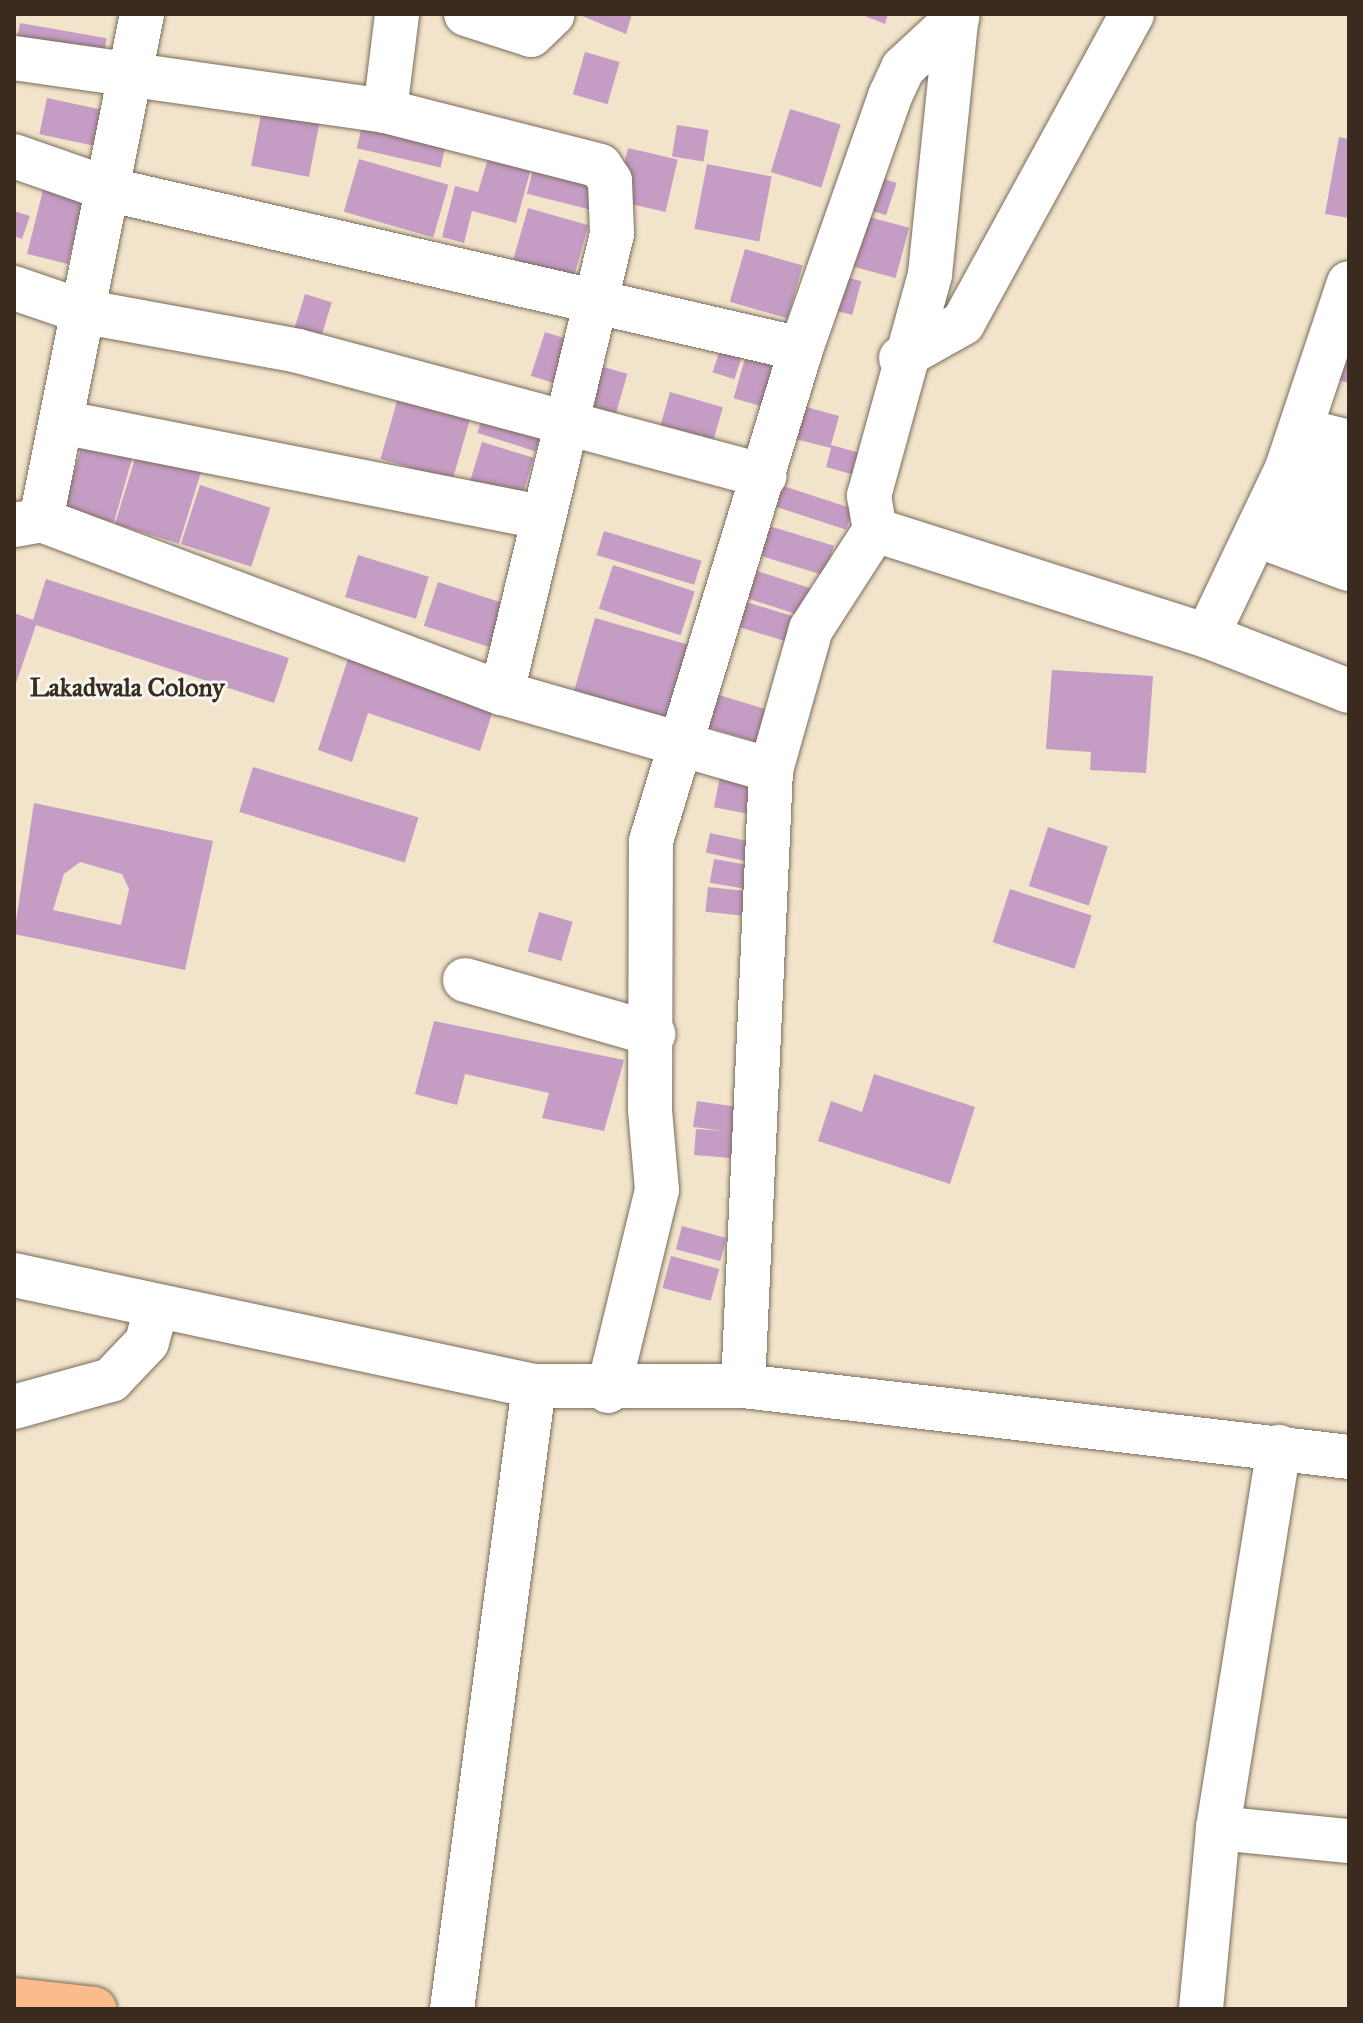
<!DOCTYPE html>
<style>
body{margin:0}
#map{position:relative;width:1363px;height:2023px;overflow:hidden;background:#f1e4cb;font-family:"IM FELL Great Primer",serif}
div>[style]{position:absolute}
.building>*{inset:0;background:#c59cc4;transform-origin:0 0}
.roads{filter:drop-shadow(0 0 2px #7b6b5b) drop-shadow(0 0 2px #7b6b5b)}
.minor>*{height:44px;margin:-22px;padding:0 22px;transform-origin:22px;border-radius:22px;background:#fff}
.major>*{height:44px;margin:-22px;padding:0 22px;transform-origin:22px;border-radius:22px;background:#fbbb8c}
span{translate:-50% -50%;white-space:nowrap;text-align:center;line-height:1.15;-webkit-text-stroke:6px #f6f6f2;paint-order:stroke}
.neighbourhood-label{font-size:26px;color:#3b2a1e;font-weight:700}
.frame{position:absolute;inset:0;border:16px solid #3b2a1e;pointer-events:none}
</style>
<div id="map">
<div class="building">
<div style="clip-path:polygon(577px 14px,632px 14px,626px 34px)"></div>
<div style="clip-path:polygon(860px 14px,888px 14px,885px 24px)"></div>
<div style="left:20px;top:23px;width:88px;height:24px;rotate:10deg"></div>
<div style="left:585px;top:52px;width:36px;height:44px;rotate:16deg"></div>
<div style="left:47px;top:98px;width:56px;height:37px;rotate:12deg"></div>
<div style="left:264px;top:99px;width:59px;height:68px;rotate:11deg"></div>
<div style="left:790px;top:109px;width:53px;height:66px;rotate:17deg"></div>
<div style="left:364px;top:117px;width:86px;height:32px;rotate:13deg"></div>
<div style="left:677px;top:125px;width:32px;height:32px;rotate:9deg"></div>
<div style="clip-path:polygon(1339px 137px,1349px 139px,1349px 218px,1325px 214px)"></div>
<div style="clip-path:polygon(493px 142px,535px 154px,516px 223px,472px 211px,464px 243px,442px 237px,455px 186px,478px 192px)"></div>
<div style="left:628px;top:148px;width:51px;height:54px;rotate:13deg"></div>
<div style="left:536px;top:157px;width:64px;height:38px;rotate:14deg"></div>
<div style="left:359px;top:159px;width:93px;height:55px;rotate:16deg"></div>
<div style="left:707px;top:164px;width:66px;height:66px;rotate:11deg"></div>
<div style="left:869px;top:174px;width:29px;height:34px;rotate:18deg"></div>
<div style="left:44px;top:186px;width:42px;height:70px;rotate:14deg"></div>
<div style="left:528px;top:208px;width:63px;height:54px;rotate:16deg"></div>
<div style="clip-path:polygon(14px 211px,30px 216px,22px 239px,14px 236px)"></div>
<div style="left:854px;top:213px;width:57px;height:52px;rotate:15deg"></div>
<div style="left:745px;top:249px;width:60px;height:55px;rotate:16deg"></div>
<div style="left:842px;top:276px;width:20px;height:35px;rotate:15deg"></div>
<div style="left:305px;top:294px;width:28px;height:46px;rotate:17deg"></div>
<div style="left:545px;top:332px;width:23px;height:46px;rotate:18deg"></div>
<div style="left:724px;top:337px;width:23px;height:37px;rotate:18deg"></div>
<div style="left:746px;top:355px;width:35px;height:45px;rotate:16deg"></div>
<div style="clip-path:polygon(1335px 357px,1349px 361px,1349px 383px,1329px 378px)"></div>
<div style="left:586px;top:362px;width:43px;height:41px;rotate:16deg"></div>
<div style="left:402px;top:384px;width:75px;height:78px;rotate:16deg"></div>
<div style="left:670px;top:392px;width:55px;height:34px;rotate:16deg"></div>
<div style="clip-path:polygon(799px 405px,839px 416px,831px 445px,868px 455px,862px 477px,826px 467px,831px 448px,791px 438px)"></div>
<div style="left:486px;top:406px;width:61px;height:28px;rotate:18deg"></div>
<div style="left:84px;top:438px;width:52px;height:73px;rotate:16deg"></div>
<div style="left:141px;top:439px;width:67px;height:89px;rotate:17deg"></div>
<div style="left:482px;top:442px;width:54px;height:52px;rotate:17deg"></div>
<div style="left:777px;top:484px;width:80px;height:22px;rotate:18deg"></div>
<div style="left:200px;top:485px;width:74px;height:62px;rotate:18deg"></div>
<div style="left:766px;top:525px;width:71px;height:31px;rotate:17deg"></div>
<div style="left:604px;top:531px;width:102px;height:25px;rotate:17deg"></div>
<div style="left:358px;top:555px;width:74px;height:44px;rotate:17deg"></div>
<div style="left:613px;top:565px;width:86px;height:46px;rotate:18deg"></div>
<div style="left:748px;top:568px;width:76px;height:29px;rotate:18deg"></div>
<div style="clip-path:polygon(46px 579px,289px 658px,274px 703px,36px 625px,14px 689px,14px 613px,33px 620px)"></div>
<div style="left:438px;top:582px;width:69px;height:46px;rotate:18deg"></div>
<div style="left:733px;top:598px;width:73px;height:26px;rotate:17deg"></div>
<div style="left:595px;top:618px;width:97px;height:77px;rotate:16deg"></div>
<div style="clip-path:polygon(349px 656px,495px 704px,480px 751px,368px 713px,352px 762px,318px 750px)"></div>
<div style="clip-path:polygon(1052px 670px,1153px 676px,1146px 773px,1090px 770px,1091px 752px,1046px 749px)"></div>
<div style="left:703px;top:690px;width:72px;height:34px;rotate:17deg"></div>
<div style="left:253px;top:767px;width:173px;height:47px;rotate:17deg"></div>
<div style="left:721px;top:771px;width:38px;height:37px;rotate:11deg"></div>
<div style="clip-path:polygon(evenodd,34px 803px,213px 841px,185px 970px,14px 934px,34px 803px,80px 862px,122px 874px,129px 889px,121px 925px,53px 910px,64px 874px,80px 862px)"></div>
<div style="left:1048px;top:827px;width:63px;height:62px;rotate:18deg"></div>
<div style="left:710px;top:833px;width:40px;height:20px;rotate:12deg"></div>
<div style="left:714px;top:859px;width:40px;height:24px;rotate:10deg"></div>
<div style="left:708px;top:887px;width:38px;height:25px;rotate:6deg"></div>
<div style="left:1010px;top:889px;width:86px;height:56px;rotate:18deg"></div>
<div style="left:539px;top:912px;width:35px;height:41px;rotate:16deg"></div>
<div style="clip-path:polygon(434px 1021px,624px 1060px,604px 1131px,542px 1118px,549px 1093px,465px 1074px,457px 1105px,415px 1094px)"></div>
<div style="clip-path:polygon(874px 1074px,975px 1107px,950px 1184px,818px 1141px,831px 1101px,862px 1112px)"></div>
<div style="clip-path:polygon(697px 1101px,738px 1107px,731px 1158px,694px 1155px,696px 1129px,725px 1131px,693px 1127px)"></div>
<div style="left:682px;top:1226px;width:46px;height:24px;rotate:15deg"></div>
<div style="left:671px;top:1256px;width:50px;height:33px;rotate:15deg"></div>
</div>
<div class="roads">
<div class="minor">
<div style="left:466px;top:14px;width:68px;rotate:17.9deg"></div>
<div style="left:531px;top:35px;width:30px;rotate:-44deg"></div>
<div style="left:14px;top:58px;width:375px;rotate:8.1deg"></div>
<div style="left:385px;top:111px;width:222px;rotate:14.3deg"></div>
<div style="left:600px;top:166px;width:18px;rotate:56deg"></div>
<div style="left:610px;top:181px;width:53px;rotate:87.8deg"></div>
<div style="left:612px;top:234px;width:472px;rotate:103.5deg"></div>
<div style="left:385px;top:111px;width:98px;rotate:-82.9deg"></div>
<div style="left:14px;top:156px;width:103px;rotate:19.3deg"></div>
<div style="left:111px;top:190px;width:708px;rotate:12.98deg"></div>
<div style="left:14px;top:288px;width:71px;rotate:18.9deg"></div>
<div style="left:81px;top:311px;width:221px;rotate:10.4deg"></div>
<div style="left:298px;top:351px;width:483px;rotate:15deg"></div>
<div style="left:901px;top:358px;width:71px;rotate:-29.4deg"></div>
<div style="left:963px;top:323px;width:352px;rotate:-61.3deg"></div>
<div style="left:76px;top:425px;width:477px;rotate:11.2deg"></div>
<div style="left:1301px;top:430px;width:49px;rotate:14deg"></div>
<div style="left:1287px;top:468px;width:65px;rotate:17deg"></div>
<div style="left:1274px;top:498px;width:79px;rotate:19.1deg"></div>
<div style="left:41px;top:520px;width:516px;rotate:-78.71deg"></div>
<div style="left:14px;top:525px;width:27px;rotate:-10deg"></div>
<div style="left:41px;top:520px;width:492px;rotate:20.6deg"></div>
<div style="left:502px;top:693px;width:280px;rotate:16deg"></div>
<div style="left:875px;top:530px;width:349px;rotate:17.7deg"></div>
<div style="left:1207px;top:636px;width:152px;rotate:21.2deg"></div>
<div style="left:1257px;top:535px;width:98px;rotate:20.3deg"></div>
<div style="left:1207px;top:636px;width:186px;rotate:-64.5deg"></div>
<div style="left:1287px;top:468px;width:195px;rotate:-71.5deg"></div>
<div style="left:465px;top:980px;width:196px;rotate:16deg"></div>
<div style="left:14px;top:1275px;width:532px;rotate:12.05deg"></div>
<div style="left:534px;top:1386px;width:209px"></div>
<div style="left:743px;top:1386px;width:610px;rotate:6.68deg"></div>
<div style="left:743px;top:1386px;width:617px;rotate:-87.4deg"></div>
<div style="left:771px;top:770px;width:147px;rotate:-74.2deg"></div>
<div style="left:811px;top:629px;width:118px;rotate:-57.1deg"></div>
<div style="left:875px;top:530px;width:35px;rotate:-100deg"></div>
<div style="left:869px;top:496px;width:230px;rotate:-74.6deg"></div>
<div style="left:930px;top:274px;width:261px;rotate:-84.1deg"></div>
<div style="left:608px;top:1391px;width:207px;rotate:-76.3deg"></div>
<div style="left:657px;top:1190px;width:80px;rotate:-95deg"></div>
<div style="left:650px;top:1110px;width:269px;rotate:-89.8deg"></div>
<div style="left:651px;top:841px;width:514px;rotate:-73.04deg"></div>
<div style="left:801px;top:349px;width:268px;rotate:-70.6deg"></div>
<div style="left:890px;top:96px;width:31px;rotate:-65deg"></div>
<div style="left:903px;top:68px;width:74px;rotate:-42.8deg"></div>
<div style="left:14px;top:1407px;width:101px;rotate:-15.6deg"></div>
<div style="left:111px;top:1380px;width:52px;rotate:-46.5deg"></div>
<div style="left:147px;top:1342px;width:35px;rotate:-75deg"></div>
<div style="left:1218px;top:1828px;width:132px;rotate:5.7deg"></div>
<div style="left:452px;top:2009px;width:628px;rotate:-82.5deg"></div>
<div style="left:1201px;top:2009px;width:182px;rotate:-84.6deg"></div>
<div style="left:1218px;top:1828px;width:386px;rotate:-80.9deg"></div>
</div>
<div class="major">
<div style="left:14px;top:2000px;width:81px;rotate:6.4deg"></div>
</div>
</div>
<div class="neighbourhood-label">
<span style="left:127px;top:688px">Lakadwala Colony</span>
</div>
<div class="frame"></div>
</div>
